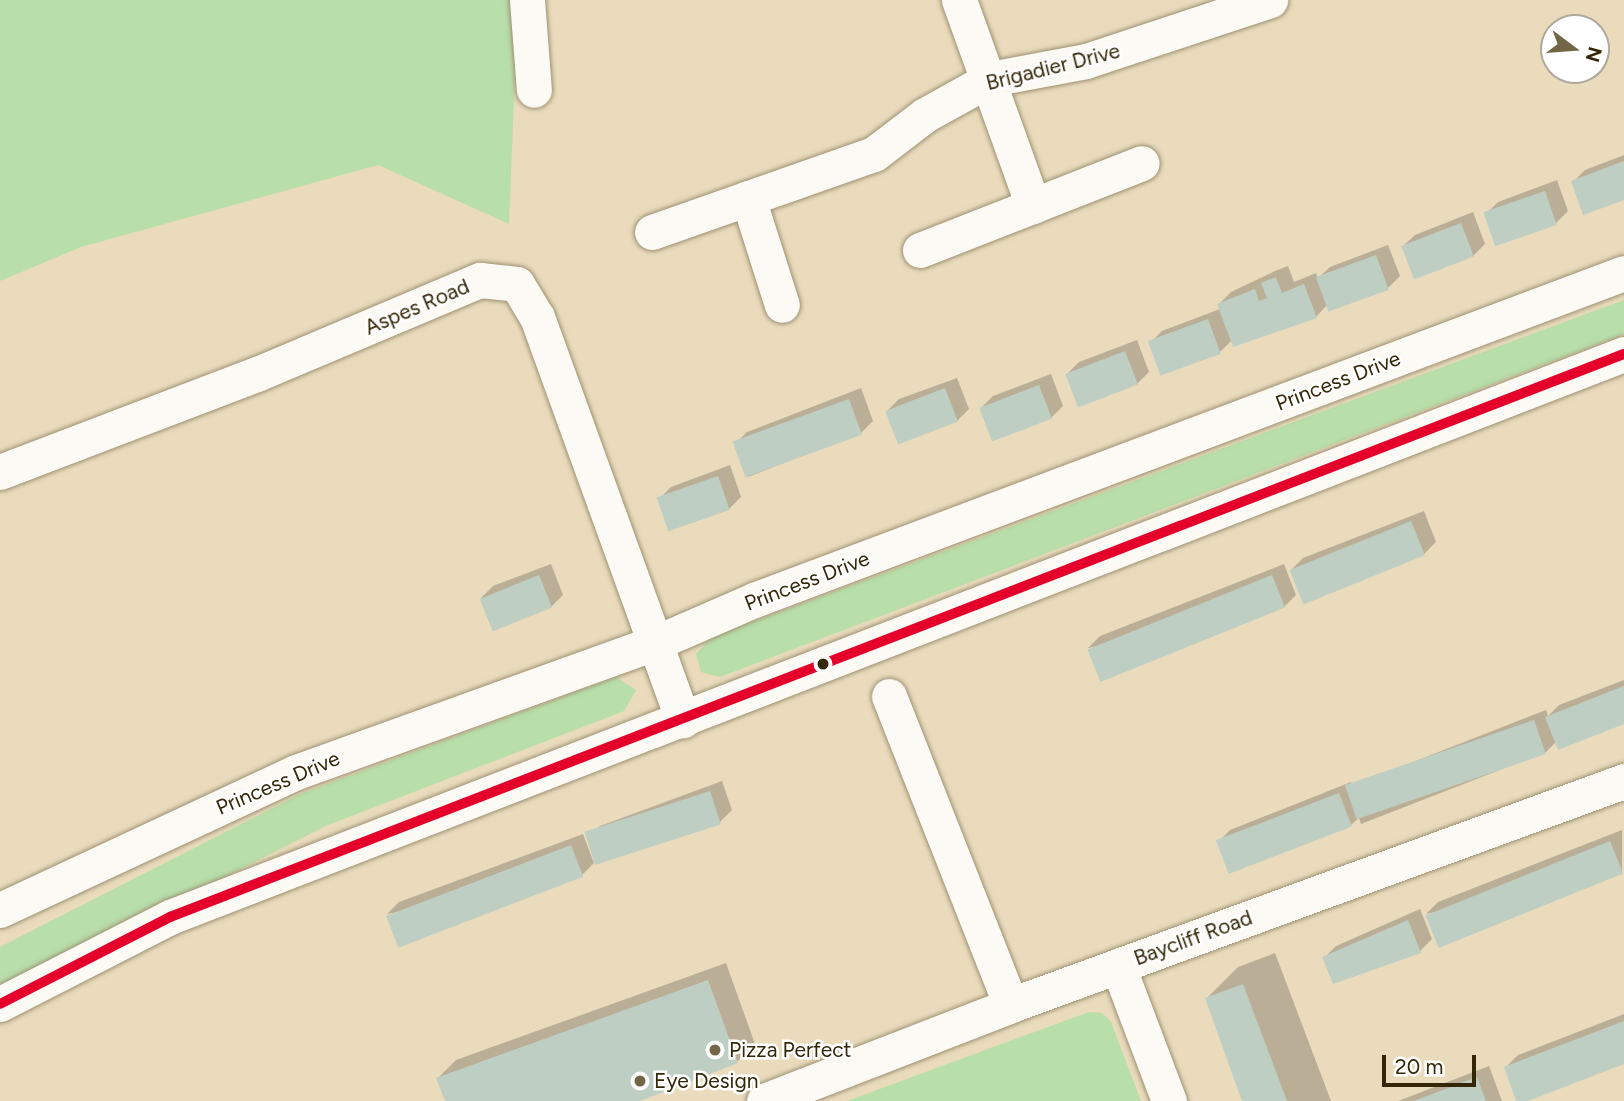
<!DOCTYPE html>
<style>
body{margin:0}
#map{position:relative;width:1624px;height:1101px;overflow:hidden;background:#e9dbbc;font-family:Figtree,sans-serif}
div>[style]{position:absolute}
.green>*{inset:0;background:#b8dea9}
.shadow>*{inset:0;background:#0003}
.building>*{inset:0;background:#bfcec3;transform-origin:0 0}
.roads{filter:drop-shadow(0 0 2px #9e9173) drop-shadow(0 0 2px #9e9173)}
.minor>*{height:35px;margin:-17.5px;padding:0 17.5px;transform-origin:17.5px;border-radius:17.5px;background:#fcfaf5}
.bus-1>*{height:10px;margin:-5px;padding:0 5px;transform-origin:5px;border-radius:5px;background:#e4002b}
.dots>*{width:19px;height:19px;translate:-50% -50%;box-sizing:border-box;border:4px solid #fff;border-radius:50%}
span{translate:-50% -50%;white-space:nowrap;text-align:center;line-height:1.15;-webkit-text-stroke:5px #fff;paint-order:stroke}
.street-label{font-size:21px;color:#342707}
.poi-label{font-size:21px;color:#342707}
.left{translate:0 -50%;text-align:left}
.north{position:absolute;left:1540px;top:14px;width:70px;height:70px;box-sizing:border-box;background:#fff;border:2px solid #aea99c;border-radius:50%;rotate:106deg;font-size:19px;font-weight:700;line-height:28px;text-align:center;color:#342707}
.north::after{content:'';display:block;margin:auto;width:24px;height:32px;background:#736646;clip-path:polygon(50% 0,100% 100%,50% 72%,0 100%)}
.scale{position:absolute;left:1382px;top:1055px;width:94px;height:32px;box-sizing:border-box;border:4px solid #342707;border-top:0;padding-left:9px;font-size:21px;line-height:24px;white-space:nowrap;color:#342707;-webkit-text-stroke:5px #fff;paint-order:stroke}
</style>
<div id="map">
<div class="green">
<div style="clip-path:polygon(0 0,518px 0,509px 224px,378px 165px,81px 247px,0 281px)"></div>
<div style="clip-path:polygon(1624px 300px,1624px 334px,720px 677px,701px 672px,696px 654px,712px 637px)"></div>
<div style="clip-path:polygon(616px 677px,636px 690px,624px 711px,328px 825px,0 990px,0 947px,300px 794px)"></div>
<div style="clip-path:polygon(1089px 1012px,1102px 1013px,1111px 1022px,1141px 1101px,847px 1101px)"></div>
</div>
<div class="shadow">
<div style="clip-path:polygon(1624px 155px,1624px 198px,1573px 182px,1585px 170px)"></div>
<div style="clip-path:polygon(1557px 180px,1568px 211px,1556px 223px,1486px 214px,1498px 202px)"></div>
<div style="clip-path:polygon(1473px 212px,1485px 244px,1473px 256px,1403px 246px,1415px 235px)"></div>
<div style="clip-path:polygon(1388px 245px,1400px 276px,1388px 288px,1327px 305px,1316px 317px,1232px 340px,1220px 352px,1150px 343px,1162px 331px,1220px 309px,1219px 304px,1231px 292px,1275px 271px,1288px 266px,1294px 282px,1316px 273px,1318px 278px,1330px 267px)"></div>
<div style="clip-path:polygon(1137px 340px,1149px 372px,1137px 384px,1067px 374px,1079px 362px)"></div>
<div style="clip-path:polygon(1051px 374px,1063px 406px,1051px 418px,981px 408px,993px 396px)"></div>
<div style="clip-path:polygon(957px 378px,969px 409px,957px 421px,887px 411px,899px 399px)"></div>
<div style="clip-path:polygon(861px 388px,873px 421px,861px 433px,748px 477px,735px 444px,747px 432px)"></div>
<div style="clip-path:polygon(730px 465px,741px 497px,729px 509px,659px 499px,671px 487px)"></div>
<div style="clip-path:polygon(1424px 511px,1436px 542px,1424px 554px,1291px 570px,1303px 558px)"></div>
<div style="clip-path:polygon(551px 564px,563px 595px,551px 607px,481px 598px,493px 586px)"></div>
<div style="clip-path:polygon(1284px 564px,1296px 595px,1284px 607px,1088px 648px,1100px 636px)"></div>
<div style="clip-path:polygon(1624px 680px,1624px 723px,1556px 742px,1546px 752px,1361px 824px,1359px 818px,1351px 825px,1230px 872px,1218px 842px,1230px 830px,1351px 782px,1354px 789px,1362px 782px,1546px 710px,1548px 716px,1559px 705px)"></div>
<div style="clip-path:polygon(722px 781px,732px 810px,720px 822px,588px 838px,600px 826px)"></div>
<div style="clip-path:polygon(1622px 830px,1622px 873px,1426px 914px,1438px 902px)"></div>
<div style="clip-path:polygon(583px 834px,594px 863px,582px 875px,387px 914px,399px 902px)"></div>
<div style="clip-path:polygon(1420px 909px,1432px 939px,1420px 951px,1324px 958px,1336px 946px)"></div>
<div style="clip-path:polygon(1275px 953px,1331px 1101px,1244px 1101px,1207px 998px,1238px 967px)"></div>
<div style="clip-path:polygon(726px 963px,755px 1044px,737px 1062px,635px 1101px,447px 1101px,438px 1078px,456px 1060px)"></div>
<div style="clip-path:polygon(1624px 1014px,1624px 1062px,1518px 1101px,1506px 1067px,1518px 1055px)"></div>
<div style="clip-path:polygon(1489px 1066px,1502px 1101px,1398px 1101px)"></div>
</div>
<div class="building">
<div style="clip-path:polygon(1624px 161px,1624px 200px,1583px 215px,1571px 181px)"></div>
<div style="left:1545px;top:191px;width:36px;height:65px;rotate:71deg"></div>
<div style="left:1461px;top:223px;width:36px;height:64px;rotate:69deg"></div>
<div style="left:1376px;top:255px;width:37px;height:64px;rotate:70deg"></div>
<div style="clip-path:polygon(1276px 277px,1282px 293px,1304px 284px,1317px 318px,1233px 347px,1217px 304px,1255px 289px,1259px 301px,1267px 298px,1261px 283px)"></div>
<div style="left:1208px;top:319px;width:37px;height:64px;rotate:70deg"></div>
<div style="left:1125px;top:351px;width:36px;height:64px;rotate:69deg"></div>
<div style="left:1039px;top:385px;width:36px;height:64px;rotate:69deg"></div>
<div style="left:945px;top:388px;width:36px;height:64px;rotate:69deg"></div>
<div style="left:849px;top:399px;width:38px;height:124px;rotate:70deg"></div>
<div style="left:718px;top:476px;width:36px;height:65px;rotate:71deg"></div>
<div style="left:1411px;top:521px;width:37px;height:131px;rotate:68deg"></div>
<div style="left:539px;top:575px;width:35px;height:64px;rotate:68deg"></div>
<div style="left:1272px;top:575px;width:35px;height:199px;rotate:68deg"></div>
<div style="clip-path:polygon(1624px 686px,1624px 724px,1558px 750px,1545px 717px)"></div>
<div style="left:1534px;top:720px;width:36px;height:200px;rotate:71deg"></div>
<div style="left:710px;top:791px;width:35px;height:132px;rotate:72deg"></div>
<div style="left:1339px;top:793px;width:36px;height:132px;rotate:69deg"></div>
<div style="left:1610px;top:841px;width:35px;height:199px;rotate:68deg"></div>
<div style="left:571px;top:845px;width:34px;height:198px;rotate:69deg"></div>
<div style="clip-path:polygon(1408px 920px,1421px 953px,1333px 984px,1322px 957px)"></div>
<div style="clip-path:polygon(708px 980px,738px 1063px,640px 1101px,445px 1101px,436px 1078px)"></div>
<div style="clip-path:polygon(1243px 984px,1287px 1101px,1242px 1101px,1205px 998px)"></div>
<div style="clip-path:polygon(1624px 1021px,1624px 1064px,1528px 1101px,1516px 1101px,1504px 1067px)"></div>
<div style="clip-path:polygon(1477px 1077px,1486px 1101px,1414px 1101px)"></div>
</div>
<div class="roads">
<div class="minor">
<div style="left:527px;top:0;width:90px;rotate:85.6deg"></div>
<div style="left:959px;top:0;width:219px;rotate:70.2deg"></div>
<div style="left:748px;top:198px;width:112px;rotate:72.4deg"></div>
<div style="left:652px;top:232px;width:235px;rotate:-19.4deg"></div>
<div style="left:874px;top:154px;width:64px;rotate:-37.4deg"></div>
<div style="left:925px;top:115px;width:74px;rotate:-29deg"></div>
<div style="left:990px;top:79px;width:98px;rotate:-10.6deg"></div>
<div style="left:1086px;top:61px;width:194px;rotate:-18.3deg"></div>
<div style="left:920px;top:250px;width:238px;rotate:-21.4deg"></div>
<div style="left:0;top:472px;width:275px;rotate:-20.9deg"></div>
<div style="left:257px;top:374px;width:242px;rotate:-22.9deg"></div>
<div style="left:480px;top:280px;width:37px;rotate:6deg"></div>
<div style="left:517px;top:284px;width:39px;rotate:59deg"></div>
<div style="left:537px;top:317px;width:429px;rotate:70.1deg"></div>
<div style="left:889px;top:696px;width:332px;rotate:68.5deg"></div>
<div style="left:0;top:910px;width:327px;rotate:-25deg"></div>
<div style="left:296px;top:772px;width:381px;rotate:-19.8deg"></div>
<div style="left:655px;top:643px;width:108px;rotate:-23.5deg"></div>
<div style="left:754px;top:600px;width:929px;rotate:-20.6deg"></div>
<div style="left:1118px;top:966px;width:144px;rotate:69.3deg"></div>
<div style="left:0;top:1004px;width:191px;rotate:-27.1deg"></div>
<div style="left:170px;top:917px;width:1559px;rotate:-21.17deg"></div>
<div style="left:764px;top:1101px;width:265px;rotate:-21.2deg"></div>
<div style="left:1011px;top:1005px;width:653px;rotate:-20.07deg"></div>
</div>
</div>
<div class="bus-1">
<div style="left:0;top:1004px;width:191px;rotate:-27.1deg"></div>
<div style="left:170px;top:917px;width:1559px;rotate:-21.17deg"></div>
</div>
<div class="dots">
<div style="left:823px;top:664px;background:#342707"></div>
<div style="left:715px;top:1050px;background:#736646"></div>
<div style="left:640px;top:1081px;background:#736646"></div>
</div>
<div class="street-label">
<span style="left:1053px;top:67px;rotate:-14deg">Brigadier Drive</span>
<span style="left:417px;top:307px;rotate:-23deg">Aspes Road</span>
<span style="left:1338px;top:381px;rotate:-21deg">Princess Drive</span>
<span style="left:807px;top:581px;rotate:-21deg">Princess Drive</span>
<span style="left:278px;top:783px;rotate:-23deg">Princess Drive</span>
<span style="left:1193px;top:938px;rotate:-20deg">Baycliff Road</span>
</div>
<div class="poi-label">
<span class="left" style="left:729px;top:1050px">Pizza Perfect</span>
<span class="left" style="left:654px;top:1081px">Eye Design</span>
</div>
<div class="north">N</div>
<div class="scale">20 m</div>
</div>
